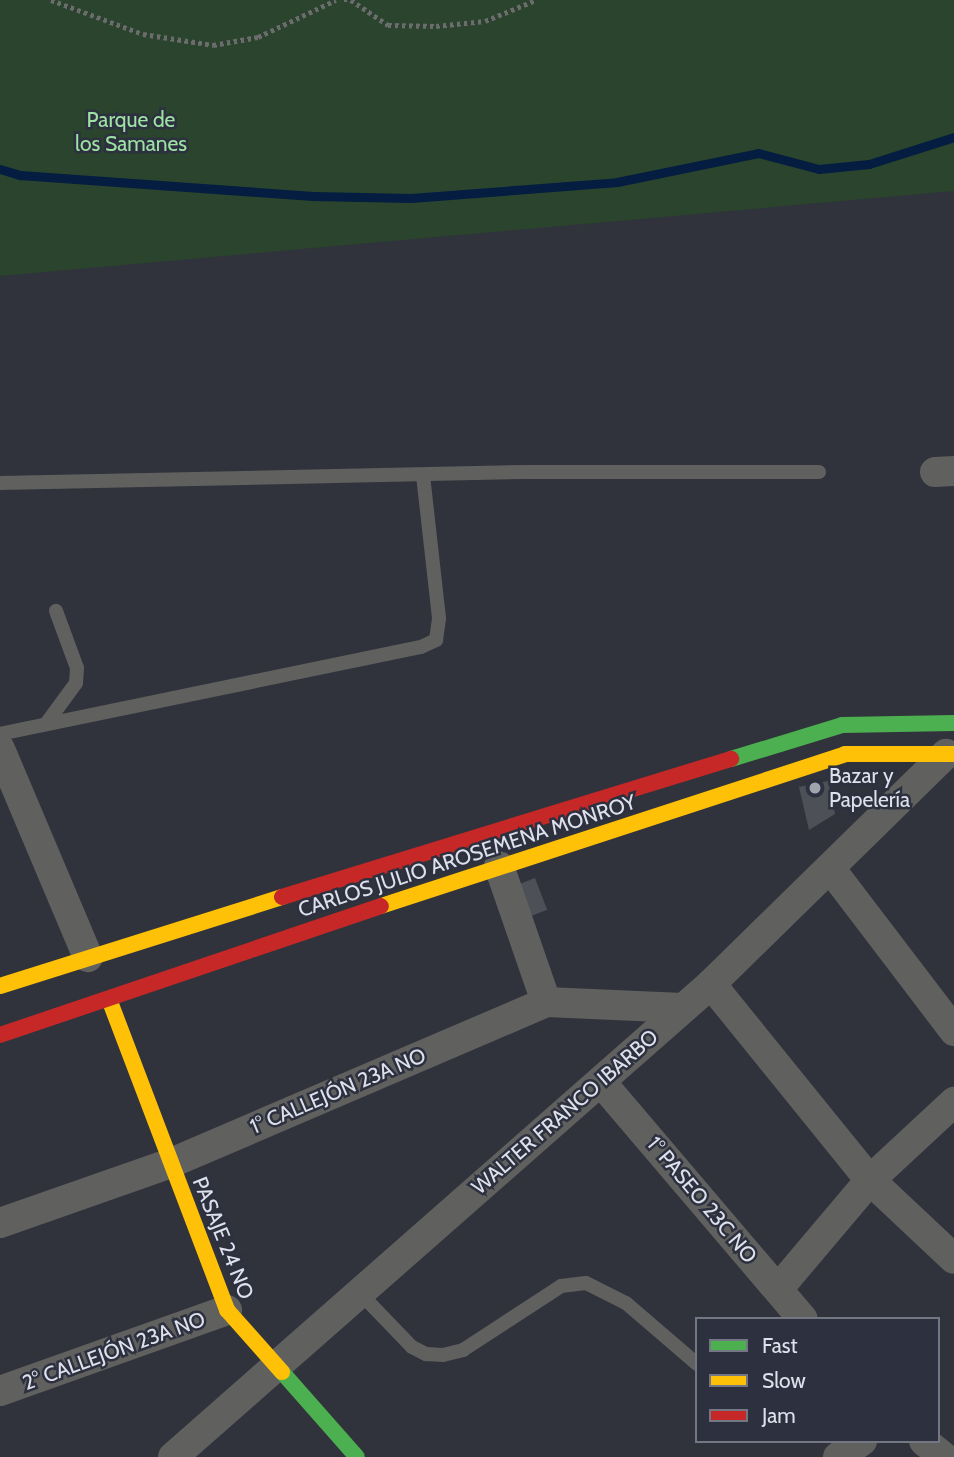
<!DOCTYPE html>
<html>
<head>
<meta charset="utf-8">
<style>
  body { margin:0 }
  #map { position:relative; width:954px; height:1457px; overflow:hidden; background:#30333b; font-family:Cabin,sans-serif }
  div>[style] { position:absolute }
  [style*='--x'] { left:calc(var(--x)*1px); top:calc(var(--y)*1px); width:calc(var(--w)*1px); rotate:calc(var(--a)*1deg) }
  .green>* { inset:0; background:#2a442e }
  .stream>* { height:9px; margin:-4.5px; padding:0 4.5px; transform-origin:4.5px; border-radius:4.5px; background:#041d40 }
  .building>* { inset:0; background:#4d5056; transform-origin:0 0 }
  .path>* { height:4.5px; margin-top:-2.25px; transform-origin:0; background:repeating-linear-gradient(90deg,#6c6c6e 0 3.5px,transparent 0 7px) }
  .lane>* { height:14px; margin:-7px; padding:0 7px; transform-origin:7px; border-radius:7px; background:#60605f }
  .street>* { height:30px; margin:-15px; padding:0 15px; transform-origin:15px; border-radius:15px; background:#60605f }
  .fast>* { height:16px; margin:-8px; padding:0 8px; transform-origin:8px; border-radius:8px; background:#4caf50 }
  .slow>* { height:16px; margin:-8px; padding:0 8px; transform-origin:8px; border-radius:8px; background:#ffc107 }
  .jam>* { height:16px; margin:-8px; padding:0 8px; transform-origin:8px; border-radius:8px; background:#c62828 }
  .dots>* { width:19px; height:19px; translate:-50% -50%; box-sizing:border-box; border:4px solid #2c303f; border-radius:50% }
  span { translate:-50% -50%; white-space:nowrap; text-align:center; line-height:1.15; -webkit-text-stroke:5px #2c303f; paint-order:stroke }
  .park-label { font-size:21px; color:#9de2a3 }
  .poi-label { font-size:21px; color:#dee1eb }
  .left { translate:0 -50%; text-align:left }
  .street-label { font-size:21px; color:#dee1eb }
  .legend { position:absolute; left:695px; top:1317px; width:245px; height:126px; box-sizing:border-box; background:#2c303f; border:2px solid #737784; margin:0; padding:9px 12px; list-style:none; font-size:21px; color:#dee1eb }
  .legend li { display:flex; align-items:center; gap:14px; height:35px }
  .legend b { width:35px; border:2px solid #737784 }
</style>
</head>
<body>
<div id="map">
  <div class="green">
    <i style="clip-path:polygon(0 0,954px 0,954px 191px,0 276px)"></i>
  </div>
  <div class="stream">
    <i style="--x:0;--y:169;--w:21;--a:17"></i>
    <i style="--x:20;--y:175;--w:294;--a:4.1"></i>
    <i style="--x:313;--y:196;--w:98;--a:1.2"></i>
    <i style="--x:411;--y:198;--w:207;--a:-4.4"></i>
    <i style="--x:617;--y:182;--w:144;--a:-11.6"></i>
    <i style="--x:758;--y:153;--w:63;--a:14.7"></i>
    <i style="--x:819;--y:169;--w:50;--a:-5.7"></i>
    <i style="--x:869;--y:164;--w:89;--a:-17.6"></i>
  </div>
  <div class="building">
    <i style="clip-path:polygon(828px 781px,835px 814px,809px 830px,799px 787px)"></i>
    <i style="left:535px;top:878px;width:34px;height:20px;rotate:69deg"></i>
  </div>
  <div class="path">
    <i style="--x:51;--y:0;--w:98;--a:20.3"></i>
    <i style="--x:143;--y:34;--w:71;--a:8.9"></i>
    <i style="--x:213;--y:45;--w:46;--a:-10.1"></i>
    <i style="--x:258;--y:37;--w:86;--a:-25.4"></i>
    <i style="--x:344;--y:0;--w:7;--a:0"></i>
    <i style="--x:351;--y:0;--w:45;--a:34"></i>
    <i style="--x:388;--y:25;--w:48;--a:1.2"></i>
    <i style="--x:436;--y:26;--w:49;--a:-5.8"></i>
    <i style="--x:485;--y:21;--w:55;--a:-22.4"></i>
  </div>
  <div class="lane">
    <i style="--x:0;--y:483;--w:525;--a:-1.2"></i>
    <i style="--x:525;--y:472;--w:294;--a:0"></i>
    <i style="--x:46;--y:724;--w:51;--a:-53.8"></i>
    <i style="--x:76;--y:683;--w:15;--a:-86"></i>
    <i style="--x:77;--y:668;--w:61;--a:-110.2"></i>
    <i style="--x:0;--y:734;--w:430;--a:-11.7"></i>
    <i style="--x:421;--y:647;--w:17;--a:-25"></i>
    <i style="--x:436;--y:640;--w:22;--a:-82"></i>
    <i style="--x:439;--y:618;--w:144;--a:-96.4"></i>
    <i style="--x:359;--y:1292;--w:76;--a:46.1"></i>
    <i style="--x:412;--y:1347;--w:16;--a:27"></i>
    <i style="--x:426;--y:1354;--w:17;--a:3"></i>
    <i style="--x:443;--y:1355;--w:21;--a:-14"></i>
    <i style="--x:463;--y:1350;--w:117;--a:-33.1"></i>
    <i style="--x:561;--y:1286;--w:25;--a:-7"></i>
    <i style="--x:586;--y:1283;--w:45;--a:26.6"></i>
    <i style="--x:626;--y:1303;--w:94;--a:40.7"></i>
  </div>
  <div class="street">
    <i style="--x:935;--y:472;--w:19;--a:-3"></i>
    <i style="--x:0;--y:749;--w:226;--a:67.1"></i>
    <i style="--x:499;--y:866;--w:144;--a:70.9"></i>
    <i style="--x:830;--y:868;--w:205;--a:52.7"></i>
    <i style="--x:711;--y:984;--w:252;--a:51"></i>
    <i style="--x:870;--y:1180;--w:115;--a:43.2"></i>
    <i style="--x:601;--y:1082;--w:311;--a:49.6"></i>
    <i style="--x:0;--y:1223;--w:181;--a:-19.3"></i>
    <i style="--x:171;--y:1163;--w:408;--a:-23.2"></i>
    <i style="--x:546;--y:1002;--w:137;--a:2.5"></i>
    <i style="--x:778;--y:1289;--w:143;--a:-49.8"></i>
    <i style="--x:870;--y:1180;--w:115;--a:-42.9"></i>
    <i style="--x:0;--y:1391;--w:241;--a:-19.6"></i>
    <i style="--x:924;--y:1441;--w:26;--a:39"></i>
    <i style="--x:173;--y:1457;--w:716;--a:-41.32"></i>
    <i style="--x:711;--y:984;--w:329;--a:-44.4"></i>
    <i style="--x:838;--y:1457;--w:29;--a:-34"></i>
  </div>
  <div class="fast">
    <i style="--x:731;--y:759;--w:116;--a:-17"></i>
    <i style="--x:842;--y:725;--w:112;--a:-1"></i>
    <i style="--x:282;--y:1372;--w:113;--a:48.6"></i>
  </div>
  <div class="slow">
    <i style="--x:381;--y:906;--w:488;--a:-18.1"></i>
    <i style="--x:845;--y:754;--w:109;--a:0"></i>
    <i style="--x:0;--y:986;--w:296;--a:-17.5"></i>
    <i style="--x:109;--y:999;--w:333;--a:69.2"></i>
    <i style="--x:227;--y:1310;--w:83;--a:48.4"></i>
  </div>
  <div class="jam">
    <i style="--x:282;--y:897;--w:470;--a:-17.1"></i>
    <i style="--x:0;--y:1035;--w:402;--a:-18.7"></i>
  </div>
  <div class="dots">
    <i style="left:815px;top:788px;background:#a1a4ad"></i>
  </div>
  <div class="park-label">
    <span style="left:131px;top:132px">Parque de<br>los Samanes</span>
  </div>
  <div class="poi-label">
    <span class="left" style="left:829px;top:788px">Bazar y<br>Papelería</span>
  </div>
  <div class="street-label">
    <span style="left:467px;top:856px;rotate:-18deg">CARLOS JULIO AROSEMENA MONROY</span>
    <span style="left:338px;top:1091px;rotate:-23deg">1° CALLEJÓN 23A NO</span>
    <span style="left:565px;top:1112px;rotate:-41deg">WALTER FRANCO IBARBO</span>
    <span style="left:702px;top:1200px;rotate:50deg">1° PASEO 23C NO</span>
    <span style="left:223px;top:1238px;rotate:68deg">PASAJE 24 NO</span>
    <span style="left:114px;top:1351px;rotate:-20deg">2° CALLEJÓN 23A NO</span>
  </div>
  <ul class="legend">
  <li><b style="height:9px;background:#4caf50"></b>Fast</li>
  <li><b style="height:9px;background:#ffc107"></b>Slow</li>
  <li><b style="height:9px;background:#c62828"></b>Jam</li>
  </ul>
</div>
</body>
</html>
